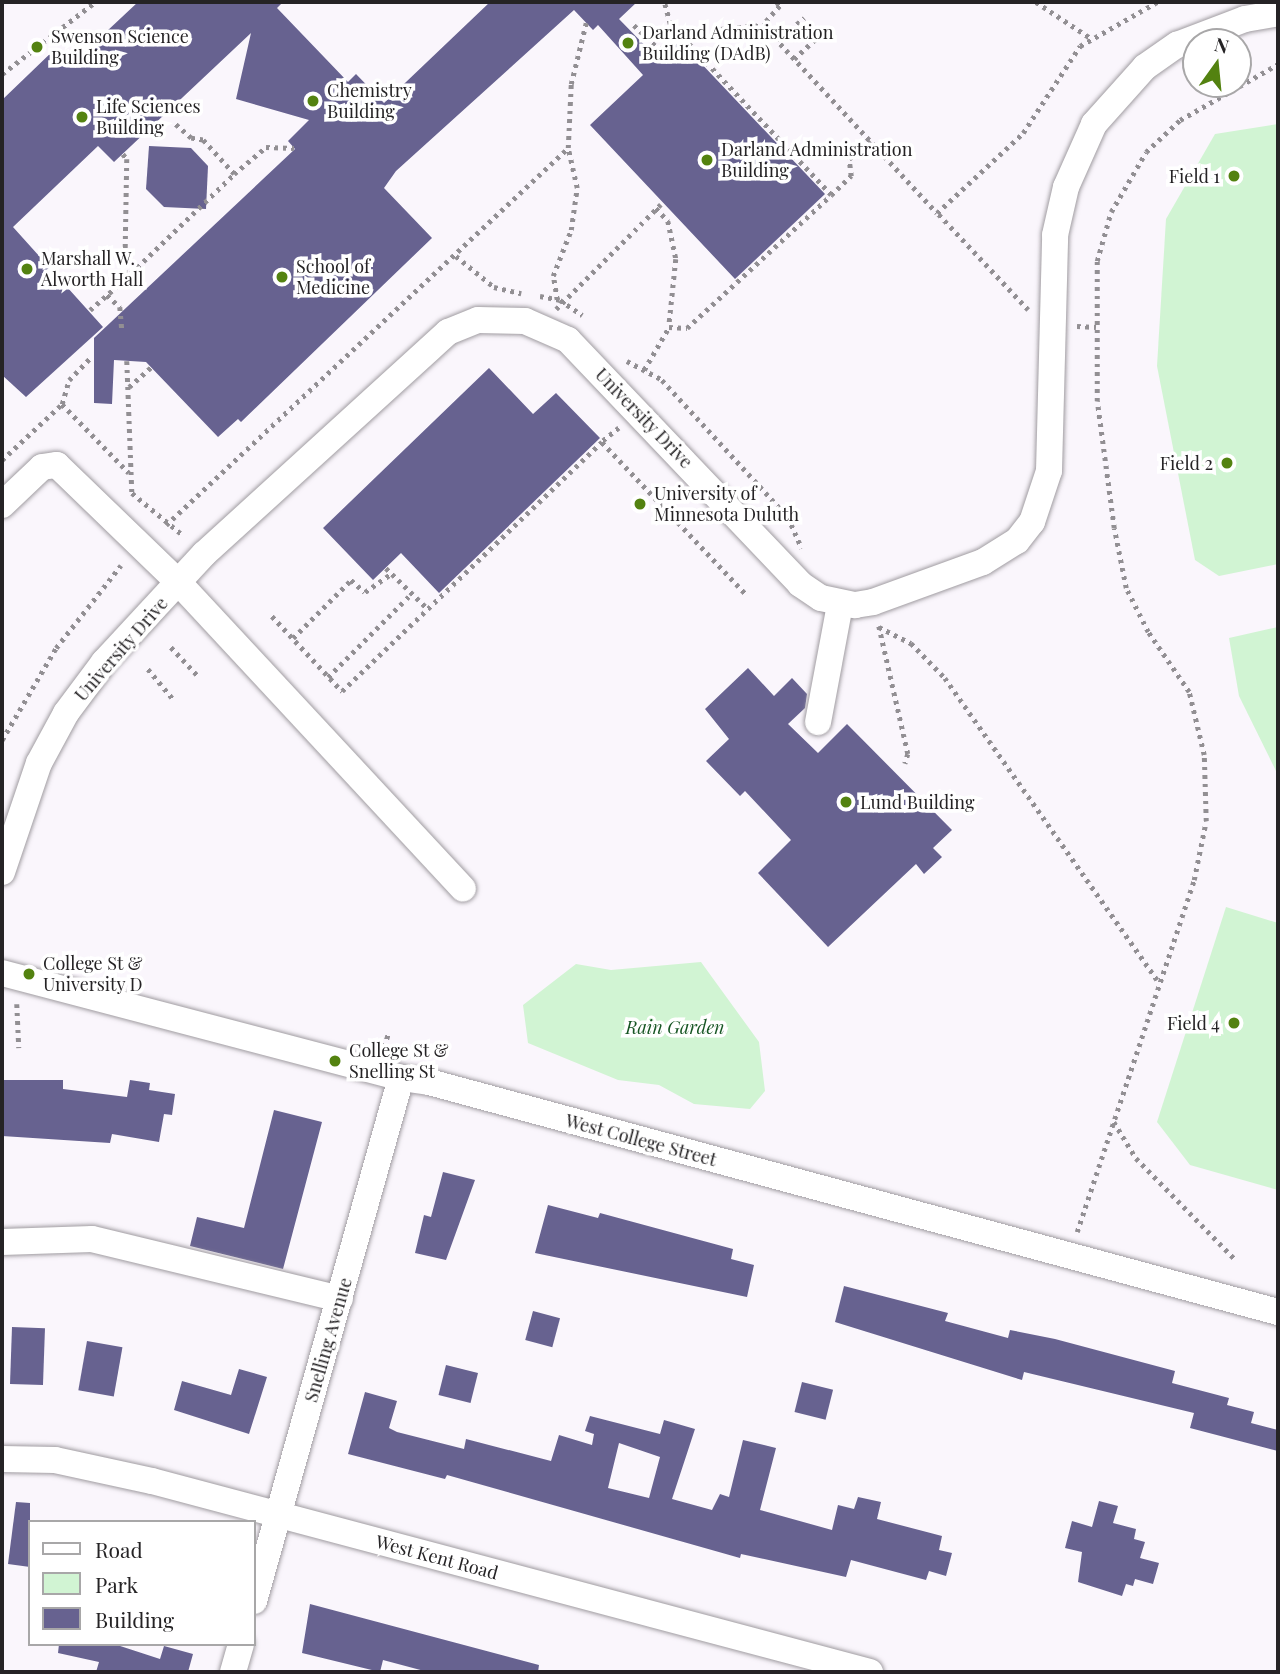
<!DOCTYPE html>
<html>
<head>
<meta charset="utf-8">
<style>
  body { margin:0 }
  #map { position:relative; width:1280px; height:1674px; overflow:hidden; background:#faf6fc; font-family:"Playfair Display",serif }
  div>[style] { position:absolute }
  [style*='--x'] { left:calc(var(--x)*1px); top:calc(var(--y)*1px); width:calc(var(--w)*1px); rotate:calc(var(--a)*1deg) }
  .green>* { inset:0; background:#d1f4d3 }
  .building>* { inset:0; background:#676290; transform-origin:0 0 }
  .path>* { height:4.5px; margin-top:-2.25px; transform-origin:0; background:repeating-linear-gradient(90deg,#928f93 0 3.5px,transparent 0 8.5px) }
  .roads { filter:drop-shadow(0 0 2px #a09ca1) drop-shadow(0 0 2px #a09ca1) }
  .minor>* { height:26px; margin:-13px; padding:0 13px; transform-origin:13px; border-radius:13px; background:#fff }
  .dots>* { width:19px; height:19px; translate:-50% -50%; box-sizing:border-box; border:4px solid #fff; border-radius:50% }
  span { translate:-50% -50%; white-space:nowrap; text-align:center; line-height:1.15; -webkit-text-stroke:7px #fff; paint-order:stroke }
  .poi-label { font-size:18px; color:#252325 }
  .left { translate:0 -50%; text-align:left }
  .right { translate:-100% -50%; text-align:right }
  .street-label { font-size:18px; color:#252325 }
  .park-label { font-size:18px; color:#165523; font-style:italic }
  .frame { position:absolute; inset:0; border:4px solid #252325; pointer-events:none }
  .legend { position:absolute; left:28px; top:1520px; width:228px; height:126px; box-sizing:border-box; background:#fff; border:2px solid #a8a7a8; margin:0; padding:9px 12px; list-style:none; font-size:21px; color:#252325 }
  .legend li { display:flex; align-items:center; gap:14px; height:35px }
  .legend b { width:35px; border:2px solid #a8a7a8 }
  .north { position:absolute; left:1182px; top:28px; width:70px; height:70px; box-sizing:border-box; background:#fff; border:2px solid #a8a7a8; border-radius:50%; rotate:15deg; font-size:19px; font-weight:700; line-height:28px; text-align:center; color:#252325 }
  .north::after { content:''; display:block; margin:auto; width:24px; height:32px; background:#538210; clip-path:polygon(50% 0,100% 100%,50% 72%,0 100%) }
</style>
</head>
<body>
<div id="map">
  <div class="green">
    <i style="clip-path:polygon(1278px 124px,1278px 564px,1219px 576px,1195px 560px,1157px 366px,1166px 219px,1215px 134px)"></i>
    <i style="clip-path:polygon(1278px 627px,1278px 775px,1239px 696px,1229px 638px)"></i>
    <i style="clip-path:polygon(1226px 907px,1278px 923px,1278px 1190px,1190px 1165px,1157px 1122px)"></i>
    <i style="clip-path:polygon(701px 962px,759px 1042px,765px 1091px,750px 1109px,694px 1104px,659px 1085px,618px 1080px,528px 1043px,523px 1005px,576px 964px,611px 970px)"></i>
  </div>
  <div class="building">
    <i style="clip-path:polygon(138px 2px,283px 2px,277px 8px,348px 82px,356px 74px,384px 103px,490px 2px,637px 2px,619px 19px,659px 60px,680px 41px,825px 194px,735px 279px,590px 125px,643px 75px,598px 25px,593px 30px,574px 10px,396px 171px,384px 188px,432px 238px,241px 422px,238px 419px,218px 437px,146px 362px,114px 360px,112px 404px,94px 403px,94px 338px,295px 149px,288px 141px,309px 120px,236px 99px,251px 33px,114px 162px,98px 146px,13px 227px,103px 327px,26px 397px,2px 375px,2px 100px,55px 49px,74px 62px)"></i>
    <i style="clip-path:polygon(149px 146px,191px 148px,208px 166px,206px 209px,164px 207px,146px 189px)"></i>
    <i style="clip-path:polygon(489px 368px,533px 414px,556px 393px,600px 438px,439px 593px,401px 553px,373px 580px,323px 528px)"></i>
    <i style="clip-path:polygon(748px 668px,774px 696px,792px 678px,807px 694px,805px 708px,788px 724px,818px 753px,847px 724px,952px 830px,933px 848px,942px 857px,924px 874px,916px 864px,828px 947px,758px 873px,791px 840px,745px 791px,740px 796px,706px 761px,729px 739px,705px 709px)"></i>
    <i style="clip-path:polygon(2px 1080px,63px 1080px,63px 1089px,127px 1097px,130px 1080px,150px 1083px,149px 1090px,175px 1094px,172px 1115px,164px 1114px,159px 1142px,112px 1134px,110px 1143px,2px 1136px)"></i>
    <i style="clip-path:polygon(274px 1110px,322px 1122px,283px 1269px,190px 1246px,197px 1217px,244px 1228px)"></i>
    <i style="clip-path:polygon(443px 1172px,475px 1180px,446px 1260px,415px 1253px,424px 1215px,431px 1217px)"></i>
    <i style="clip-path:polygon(548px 1205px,598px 1218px,600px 1213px,733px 1249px,731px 1259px,754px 1265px,747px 1297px,535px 1253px)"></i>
    <i style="clip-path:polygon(844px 1286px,948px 1313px,945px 1321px,1008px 1338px,1010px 1330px,1055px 1339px,1175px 1371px,1172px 1383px,1229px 1398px,1227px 1405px,1254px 1412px,1251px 1423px,1278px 1430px,1278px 1451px,1190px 1428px,1194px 1413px,1024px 1372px,1022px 1380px,835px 1322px)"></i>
    <i style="left:533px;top:1311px;width:28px;height:30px;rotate:15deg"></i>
    <i style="left:12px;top:1327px;width:33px;height:57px;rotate:2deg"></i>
    <i style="left:87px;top:1341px;width:36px;height:50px;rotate:10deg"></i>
    <i style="left:446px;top:1365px;width:33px;height:31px;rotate:14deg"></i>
    <i style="clip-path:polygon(239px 1369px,267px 1377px,249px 1434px,174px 1410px,182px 1381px,231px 1395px)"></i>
    <i style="left:802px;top:1382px;width:32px;height:31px;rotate:14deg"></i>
    <i style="clip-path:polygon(evenodd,365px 1392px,397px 1401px,389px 1428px,397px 1432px,464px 1449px,466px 1439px,551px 1461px,559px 1435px,592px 1445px,594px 1434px,585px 1431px,590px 1416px,660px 1434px,664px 1420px,695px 1429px,672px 1499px,712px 1510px,720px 1494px,729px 1497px,743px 1440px,776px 1448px,760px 1510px,832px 1530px,838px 1505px,854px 1509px,858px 1497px,881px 1502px,877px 1519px,942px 1536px,939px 1550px,952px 1553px,946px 1576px,929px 1571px,926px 1580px,851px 1560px,846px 1577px,741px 1554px,740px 1558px,447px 1475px,445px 1479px,348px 1454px,365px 1392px,619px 1443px,660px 1457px,649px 1498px,608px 1488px,619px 1443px)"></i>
    <i style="clip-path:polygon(1099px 1501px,1118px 1506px,1113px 1523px,1136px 1529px,1134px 1539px,1145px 1542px,1140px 1558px,1159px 1563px,1153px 1584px,1135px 1579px,1133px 1586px,1126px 1584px,1122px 1596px,1078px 1582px,1082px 1552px,1065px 1548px,1072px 1521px,1092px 1527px)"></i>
    <i style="clip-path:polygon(16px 1502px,30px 1503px,30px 1567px,8px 1564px)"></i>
    <i style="clip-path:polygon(310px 1604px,539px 1665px,538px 1672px,428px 1672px,383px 1660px,380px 1672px,302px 1653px)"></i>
    <i style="clip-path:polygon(59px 1644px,114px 1644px,160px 1659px,164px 1646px,193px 1654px,188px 1672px,96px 1672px,99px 1662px,58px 1653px)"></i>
  </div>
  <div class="path">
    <i style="--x:777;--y:2;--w:5;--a:53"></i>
    <i style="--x:780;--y:6;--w:25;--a:132"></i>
    <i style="--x:763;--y:25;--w:256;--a:47.2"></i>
    <i style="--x:1036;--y:2;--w:67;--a:33.5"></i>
    <i style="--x:634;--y:25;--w:36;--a:44"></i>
    <i style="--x:660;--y:50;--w:25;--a:-43"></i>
    <i style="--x:678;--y:33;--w:85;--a:-5.4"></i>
    <i style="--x:777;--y:40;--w:35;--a:-39"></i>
    <i style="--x:655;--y:56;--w:8;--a:-50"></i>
    <i style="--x:794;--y:59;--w:35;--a:-43"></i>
    <i style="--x:2;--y:74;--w:118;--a:-37.7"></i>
    <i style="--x:123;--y:154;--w:6;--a:51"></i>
    <i style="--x:127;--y:159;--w:120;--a:91"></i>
    <i style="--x:125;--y:279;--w:151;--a:-43.9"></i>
    <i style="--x:234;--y:174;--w:46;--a:-132.4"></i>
    <i style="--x:203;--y:140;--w:12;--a:-171"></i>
    <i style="--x:191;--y:138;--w:23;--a:-139"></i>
    <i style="--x:234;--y:174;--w:42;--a:-40.2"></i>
    <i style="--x:266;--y:147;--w:28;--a:2"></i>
    <i style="--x:831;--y:195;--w:28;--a:-44"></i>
    <i style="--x:851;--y:176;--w:17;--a:-97"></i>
    <i style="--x:849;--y:159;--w:28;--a:-42"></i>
    <i style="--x:656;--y:208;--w:18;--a:47"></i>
    <i style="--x:668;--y:221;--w:39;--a:78"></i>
    <i style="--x:676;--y:259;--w:68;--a:95.9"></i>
    <i style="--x:456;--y:256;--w:49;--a:39.2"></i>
    <i style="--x:494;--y:287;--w:28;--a:13"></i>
    <i style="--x:107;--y:295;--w:18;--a:43"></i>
    <i style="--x:120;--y:307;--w:24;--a:85"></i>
    <i style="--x:540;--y:296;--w:20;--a:11"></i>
    <i style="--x:560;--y:300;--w:27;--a:34"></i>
    <i style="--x:557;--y:300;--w:24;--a:-99"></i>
    <i style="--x:553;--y:276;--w:49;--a:-68.6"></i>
    <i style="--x:571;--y:230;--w:42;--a:-81.9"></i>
    <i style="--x:577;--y:188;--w:41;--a:-102.7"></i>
    <i style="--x:556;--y:309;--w:148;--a:-45"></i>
    <i style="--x:90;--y:310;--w:47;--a:-41.5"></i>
    <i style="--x:1028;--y:310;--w:133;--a:-133.2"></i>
    <i style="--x:937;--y:213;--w:117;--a:-42.9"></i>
    <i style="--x:1023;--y:133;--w:104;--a:-56.8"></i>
    <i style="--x:1080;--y:46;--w:89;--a:-29.7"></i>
    <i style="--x:1077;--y:326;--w:19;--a:3"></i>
    <i style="--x:127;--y:361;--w:132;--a:87.8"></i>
    <i style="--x:132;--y:493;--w:67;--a:39.6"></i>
    <i style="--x:627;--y:361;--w:40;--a:28"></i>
    <i style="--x:662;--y:380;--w:186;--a:47.4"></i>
    <i style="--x:788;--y:517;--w:34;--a:66"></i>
    <i style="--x:644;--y:370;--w:50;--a:-59.8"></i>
    <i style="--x:669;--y:327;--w:18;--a:3"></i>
    <i style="--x:687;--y:328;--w:196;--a:-42.7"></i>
    <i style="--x:831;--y:195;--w:235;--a:-133.3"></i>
    <i style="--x:670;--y:24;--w:23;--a:-105"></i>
    <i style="--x:129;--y:387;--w:30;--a:-42"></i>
    <i style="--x:62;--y:404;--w:25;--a:-74"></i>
    <i style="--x:69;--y:380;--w:29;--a:-46"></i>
    <i style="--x:619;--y:428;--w:22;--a:141"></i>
    <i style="--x:602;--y:442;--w:208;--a:46.6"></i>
    <i style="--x:2;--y:460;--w:82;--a:-43"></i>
    <i style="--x:62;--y:404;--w:96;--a:45.8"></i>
    <i style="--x:166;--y:525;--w:551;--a:-43.16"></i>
    <i style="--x:568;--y:148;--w:64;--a:-87.3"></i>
    <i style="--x:571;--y:84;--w:63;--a:-76.2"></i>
    <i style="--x:386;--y:568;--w:59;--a:44.3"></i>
    <i style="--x:272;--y:616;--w:103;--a:47"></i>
    <i style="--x:342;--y:691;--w:360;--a:-43.8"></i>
    <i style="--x:879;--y:626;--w:131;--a:77.2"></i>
    <i style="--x:908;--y:754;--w:10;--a:107"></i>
    <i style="--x:879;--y:627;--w:36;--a:27"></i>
    <i style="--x:911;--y:643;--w:49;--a:45.8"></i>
    <i style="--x:945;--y:678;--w:369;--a:54.9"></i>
    <i style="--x:293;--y:638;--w:82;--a:-45"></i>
    <i style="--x:351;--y:580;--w:18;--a:41"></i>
    <i style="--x:365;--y:592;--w:32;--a:-35"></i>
    <i style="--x:171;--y:647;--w:41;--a:47"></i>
    <i style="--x:148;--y:669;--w:40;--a:50"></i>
    <i style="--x:328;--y:677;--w:116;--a:-45"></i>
    <i style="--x:2;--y:740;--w:107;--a:-59.6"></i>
    <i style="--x:56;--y:648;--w:105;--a:-51.9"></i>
    <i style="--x:17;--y:1004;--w:44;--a:87.4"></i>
    <i style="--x:384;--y:1047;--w:14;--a:-73"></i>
    <i style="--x:1114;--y:1122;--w:42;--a:58.6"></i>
    <i style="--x:1136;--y:1158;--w:140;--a:45.6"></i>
    <i style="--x:1077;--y:1232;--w:371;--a:-71.6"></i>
    <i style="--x:1194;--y:880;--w:60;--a:-78.5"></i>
    <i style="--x:1206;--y:821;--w:66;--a:-91.7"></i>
    <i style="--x:1204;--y:755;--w:65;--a:-103.4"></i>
    <i style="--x:1189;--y:692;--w:73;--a:-124.3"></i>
    <i style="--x:1148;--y:632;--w:49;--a:-116.6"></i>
    <i style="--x:1126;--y:588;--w:61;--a:-101.3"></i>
    <i style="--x:1114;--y:528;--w:128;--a:-97.6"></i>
    <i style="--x:1097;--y:401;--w:140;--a:-90"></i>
    <i style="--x:1097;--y:261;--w:51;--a:-74.1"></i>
    <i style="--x:1111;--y:212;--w:69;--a:-59.7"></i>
    <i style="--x:1146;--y:152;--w:47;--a:-43.3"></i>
    <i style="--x:1180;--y:120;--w:113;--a:-29.7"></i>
  </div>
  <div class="roads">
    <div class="minor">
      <i style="--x:2;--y:505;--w:55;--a:-43.5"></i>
      <i style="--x:42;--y:467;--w:15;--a:-8"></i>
      <i style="--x:57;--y:465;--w:170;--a:44"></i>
      <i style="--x:179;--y:583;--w:417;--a:47.1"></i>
      <i style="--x:818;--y:722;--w:120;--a:-79.4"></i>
      <i style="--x:2;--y:872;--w:115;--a:-71.3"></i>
      <i style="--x:39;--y:763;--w:57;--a:-61.6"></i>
      <i style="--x:66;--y:713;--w:64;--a:-53.3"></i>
      <i style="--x:104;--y:662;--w:147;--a:-47.2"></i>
      <i style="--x:204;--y:554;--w:330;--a:-42.3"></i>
      <i style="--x:448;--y:332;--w:32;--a:-22"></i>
      <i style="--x:478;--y:320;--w:47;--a:1.2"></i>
      <i style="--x:525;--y:321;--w:47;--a:23.8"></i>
      <i style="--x:568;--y:340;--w:337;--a:46.4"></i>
      <i style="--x:800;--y:584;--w:25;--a:34"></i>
      <i style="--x:821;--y:598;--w:35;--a:12"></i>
      <i style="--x:855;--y:605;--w:18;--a:-9"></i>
      <i style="--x:873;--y:602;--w:117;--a:-20"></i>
      <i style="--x:983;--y:562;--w:40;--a:-32"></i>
      <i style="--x:1017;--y:541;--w:24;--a:-52"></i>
      <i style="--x:1032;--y:522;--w:54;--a:-71.6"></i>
      <i style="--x:1049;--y:471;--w:236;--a:-88.5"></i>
      <i style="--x:1055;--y:235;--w:49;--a:-77.1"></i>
      <i style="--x:1066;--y:187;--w:69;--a:-66"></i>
      <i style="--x:1094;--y:124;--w:76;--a:-48.2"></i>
      <i style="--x:1145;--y:67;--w:39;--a:-35"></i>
      <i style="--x:1177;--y:45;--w:73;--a:-20.9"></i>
      <i style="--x:1245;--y:19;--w:34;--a:-10"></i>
      <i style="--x:2;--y:973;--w:413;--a:14.7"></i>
      <i style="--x:401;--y:1078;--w:28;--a:8"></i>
      <i style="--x:429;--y:1082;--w:880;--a:15.16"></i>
      <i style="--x:2;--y:1242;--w:90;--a:-1.9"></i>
      <i style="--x:92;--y:1239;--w:255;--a:13.6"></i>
      <i style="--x:2;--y:1459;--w:53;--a:1.1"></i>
      <i style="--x:55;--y:1460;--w:99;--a:12.2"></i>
      <i style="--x:152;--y:1481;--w:743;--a:14.9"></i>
      <i style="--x:254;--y:1601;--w:543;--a:-74.3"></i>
      <i style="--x:233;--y:1672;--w:29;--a:-74"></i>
    </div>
  </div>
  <div class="dots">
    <i style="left:628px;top:43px;background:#538210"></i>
    <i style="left:37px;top:47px;background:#538210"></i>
    <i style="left:313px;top:101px;background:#538210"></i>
    <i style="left:82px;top:117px;background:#538210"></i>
    <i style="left:707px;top:160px;background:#538210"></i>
    <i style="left:1234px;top:176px;background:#538210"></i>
    <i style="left:27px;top:269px;background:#538210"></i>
    <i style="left:282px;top:277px;background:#538210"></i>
    <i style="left:1227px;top:463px;background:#538210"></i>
    <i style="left:640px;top:504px;background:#538210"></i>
    <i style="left:846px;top:802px;background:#538210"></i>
    <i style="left:29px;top:974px;background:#538210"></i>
    <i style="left:1234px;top:1023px;background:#538210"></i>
    <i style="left:335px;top:1061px;background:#538210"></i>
  </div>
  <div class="poi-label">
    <span class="left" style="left:642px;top:43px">Darland Administration<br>Building (DAdB)</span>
    <span class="left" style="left:51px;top:47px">Swenson Science<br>Building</span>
    <span class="left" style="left:327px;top:101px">Chemistry<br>Building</span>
    <span class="left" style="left:96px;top:117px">Life Sciences<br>Building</span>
    <span class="left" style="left:721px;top:160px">Darland Administration<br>Building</span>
    <span class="right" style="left:1220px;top:176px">Field 1</span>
    <span class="left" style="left:41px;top:269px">Marshall W.<br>Alworth Hall</span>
    <span class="left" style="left:296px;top:277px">School of<br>Medicine</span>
    <span class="right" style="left:1213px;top:463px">Field 2</span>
    <span class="left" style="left:654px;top:504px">University of<br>Minnesota Duluth</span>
    <span class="left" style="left:860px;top:802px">Lund Building</span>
    <span class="left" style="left:43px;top:974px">College St &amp;<br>University D</span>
    <span class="right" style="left:1220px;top:1023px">Field 4</span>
    <span class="left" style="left:349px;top:1061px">College St &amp;<br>Snelling St</span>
  </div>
  <div class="street-label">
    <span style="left:644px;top:418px;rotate:46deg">University Drive</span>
    <span style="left:121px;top:649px;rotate:-49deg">University Drive</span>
    <span style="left:641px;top:1140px;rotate:15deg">West College Street</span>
    <span style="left:328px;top:1340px;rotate:-74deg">Snelling Avenue</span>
    <span style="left:437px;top:1557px;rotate:15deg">West Kent Road</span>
  </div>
  <div class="park-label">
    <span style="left:675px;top:1027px">Rain Garden</span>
  </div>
  <div class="frame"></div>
  <ul class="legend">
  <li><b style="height:9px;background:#fff"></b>Road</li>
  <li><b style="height:19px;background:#d1f4d3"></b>Park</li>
  <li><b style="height:19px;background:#676290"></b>Building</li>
  </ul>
  <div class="north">N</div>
</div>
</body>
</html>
